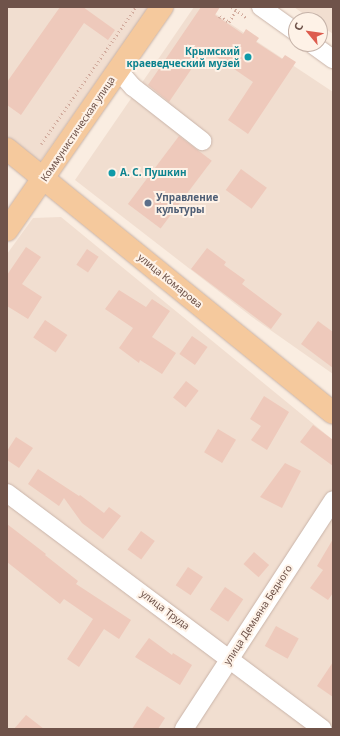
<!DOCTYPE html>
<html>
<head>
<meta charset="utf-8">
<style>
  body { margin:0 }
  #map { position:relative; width:340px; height:736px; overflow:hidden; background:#faede1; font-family:"Noto Sans",sans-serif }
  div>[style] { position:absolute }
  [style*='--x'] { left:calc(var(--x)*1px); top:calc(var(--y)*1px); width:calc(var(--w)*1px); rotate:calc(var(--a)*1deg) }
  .residential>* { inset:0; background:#f1ded0 }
  .building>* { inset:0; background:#eec9bb; transform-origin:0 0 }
  .path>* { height:2.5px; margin-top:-1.25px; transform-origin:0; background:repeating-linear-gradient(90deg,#d2ac9e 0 1px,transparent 0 4px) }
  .roads { filter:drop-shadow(0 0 1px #c9b4a9) drop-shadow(0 0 1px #c9b4a9) }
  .minor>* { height:18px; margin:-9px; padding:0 9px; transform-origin:9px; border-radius:9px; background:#fff }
  .major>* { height:22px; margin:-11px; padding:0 11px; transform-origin:11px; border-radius:11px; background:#f5c99d }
  .dots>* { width:11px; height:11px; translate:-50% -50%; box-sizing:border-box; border:2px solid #fef2e7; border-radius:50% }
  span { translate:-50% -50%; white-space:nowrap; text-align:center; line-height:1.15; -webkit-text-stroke:4px #fef2e7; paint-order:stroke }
  .culture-label { font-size:10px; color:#0d838f; font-weight:700 }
  .right { translate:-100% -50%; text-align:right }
  .left { translate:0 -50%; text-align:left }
  .street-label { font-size:10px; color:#6f534a }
  .service-label { font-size:10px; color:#4e5e75; font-weight:700 }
  .frame { position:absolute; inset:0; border:8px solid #6f534a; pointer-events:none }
  .north { position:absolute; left:288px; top:12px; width:40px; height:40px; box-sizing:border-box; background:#fef2e7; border:1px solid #c5b2a8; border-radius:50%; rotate:299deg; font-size:11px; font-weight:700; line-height:16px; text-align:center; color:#6f534a }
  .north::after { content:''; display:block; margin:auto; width:14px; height:18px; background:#dd5c4e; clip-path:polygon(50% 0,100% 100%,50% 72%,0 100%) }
</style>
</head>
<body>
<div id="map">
  <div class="residential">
    <i style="clip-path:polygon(7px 7px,149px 7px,39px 163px,7px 138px)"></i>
    <i style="clip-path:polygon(194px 7px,205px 7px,333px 92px,333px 374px,252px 317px,75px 180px)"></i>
    <i style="clip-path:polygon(294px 7px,333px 7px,333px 34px,320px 25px,320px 20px,312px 20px)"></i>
    <i style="clip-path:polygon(61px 217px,333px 440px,333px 729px,7px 729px,7px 254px,33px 218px)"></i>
  </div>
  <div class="building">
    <i style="clip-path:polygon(60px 7px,83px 7px,115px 30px,108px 40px,84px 23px,21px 115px,7px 105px,7px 82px)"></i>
    <i style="clip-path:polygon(201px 7px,220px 7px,215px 15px,243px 34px,246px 29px,259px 38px,256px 42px,282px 59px,285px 55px,296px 62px,248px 134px,228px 120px,253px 82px,205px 49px,169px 102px,148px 85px)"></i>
    <i style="left:179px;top:136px;width:41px;height:85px;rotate:37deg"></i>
    <i style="left:241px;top:169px;width:32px;height:26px;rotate:36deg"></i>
    <i style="clip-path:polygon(26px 247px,41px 257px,22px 284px,42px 297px,28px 319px,7px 306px,7px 275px)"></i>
    <i style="clip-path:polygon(207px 248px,226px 262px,224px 265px,245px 280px,242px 284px,282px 314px,271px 329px,191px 269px)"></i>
    <i style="left:87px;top:249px;width:14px;height:19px;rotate:34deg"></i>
    <i style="clip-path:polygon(119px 290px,146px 307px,152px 299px,170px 311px,152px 337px,176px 353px,162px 374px,140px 360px,139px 363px,119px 348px,133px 328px,105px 309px)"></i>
    <i style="left:45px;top:320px;width:27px;height:21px;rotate:34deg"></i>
    <i style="clip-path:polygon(318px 321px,333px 332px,333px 368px,301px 344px)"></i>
    <i style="left:192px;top:336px;width:19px;height:22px;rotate:35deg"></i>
    <i style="left:186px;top:381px;width:16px;height:21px;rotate:38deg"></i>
    <i style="clip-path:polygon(264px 396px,289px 412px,267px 450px,251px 440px,261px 426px,250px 419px)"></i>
    <i style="clip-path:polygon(313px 425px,333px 440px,333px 466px,300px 442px)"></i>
    <i style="left:218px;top:429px;width:21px;height:27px;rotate:31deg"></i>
    <i style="clip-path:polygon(16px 437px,33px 448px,19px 468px,7px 460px,7px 451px)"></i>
    <i style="clip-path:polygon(285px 463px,301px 471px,282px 508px,260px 497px)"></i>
    <i style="clip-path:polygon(38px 469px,79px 496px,80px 495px,104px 513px,109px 507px,121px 516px,103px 539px,82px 523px,64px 498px,59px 506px,28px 484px)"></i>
    <i style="clip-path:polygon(7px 524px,46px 554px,45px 555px,78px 581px,76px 584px,131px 620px,119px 639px,104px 629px,79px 667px,67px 659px,93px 619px,64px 599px,60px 604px,7px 562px)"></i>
    <i style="left:141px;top:531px;width:17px;height:23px;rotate:36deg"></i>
    <i style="clip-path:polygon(333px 539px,333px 593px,328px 600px,310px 588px,323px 570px,317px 566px)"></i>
    <i style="left:254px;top:552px;width:20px;height:16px;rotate:41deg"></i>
    <i style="left:188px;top:567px;width:18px;height:22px;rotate:34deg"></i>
    <i style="left:225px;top:587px;width:22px;height:27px;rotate:34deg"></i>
    <i style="left:276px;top:626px;width:26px;height:23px;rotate:29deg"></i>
    <i style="clip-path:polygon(149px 638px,172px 655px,173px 653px,192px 665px,180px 685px,135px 657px)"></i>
    <i style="clip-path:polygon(333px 662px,333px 697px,317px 686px)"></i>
    <i style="clip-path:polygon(147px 706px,165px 718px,158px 729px,132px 729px)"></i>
    <i style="clip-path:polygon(26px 715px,44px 729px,14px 729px)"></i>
  </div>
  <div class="path">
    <i style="--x:232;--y:7;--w:19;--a:36"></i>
    <i style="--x:219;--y:18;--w:2;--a:-63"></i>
    <i style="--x:220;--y:16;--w:11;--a:34"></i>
    <i style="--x:229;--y:22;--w:14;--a:-60"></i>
    <i style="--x:41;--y:144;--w:167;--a:-55.3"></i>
  </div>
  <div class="roads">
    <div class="minor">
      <i style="--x:261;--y:7;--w:43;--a:35.5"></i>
      <i style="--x:312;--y:44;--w:26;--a:36"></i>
      <i style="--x:118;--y:70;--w:23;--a:49"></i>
      <i style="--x:133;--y:87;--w:88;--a:38"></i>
      <i style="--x:7;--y:493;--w:394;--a:36.8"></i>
      <i style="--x:184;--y:729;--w:273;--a:-56.9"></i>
    </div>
    <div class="major">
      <i style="--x:7;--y:149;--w:419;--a:39"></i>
      <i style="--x:7;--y:230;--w:272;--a:-55.2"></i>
    </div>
  </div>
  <div class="dots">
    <i style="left:248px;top:57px;background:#0f9aa8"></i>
    <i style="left:112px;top:173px;background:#0f9aa8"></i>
    <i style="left:148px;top:203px;background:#5c6f8a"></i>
  </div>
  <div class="culture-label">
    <span class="right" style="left:240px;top:57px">Крымский<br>краеведческий музей</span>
    <span class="left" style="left:120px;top:173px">А. С. Пушкин</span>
  </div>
  <div class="street-label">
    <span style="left:78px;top:129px;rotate:-56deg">Коммунистическая улица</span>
    <span style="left:170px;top:281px;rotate:39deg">улица Комарова</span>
    <span style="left:165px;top:610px;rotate:37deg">улица Труда</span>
    <span style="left:258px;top:615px;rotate:-57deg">улица Демьяна Бедного</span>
  </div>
  <div class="service-label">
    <span class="left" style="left:156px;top:203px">Управление<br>культуры</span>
  </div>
  <div class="frame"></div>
  <div class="north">С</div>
</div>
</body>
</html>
